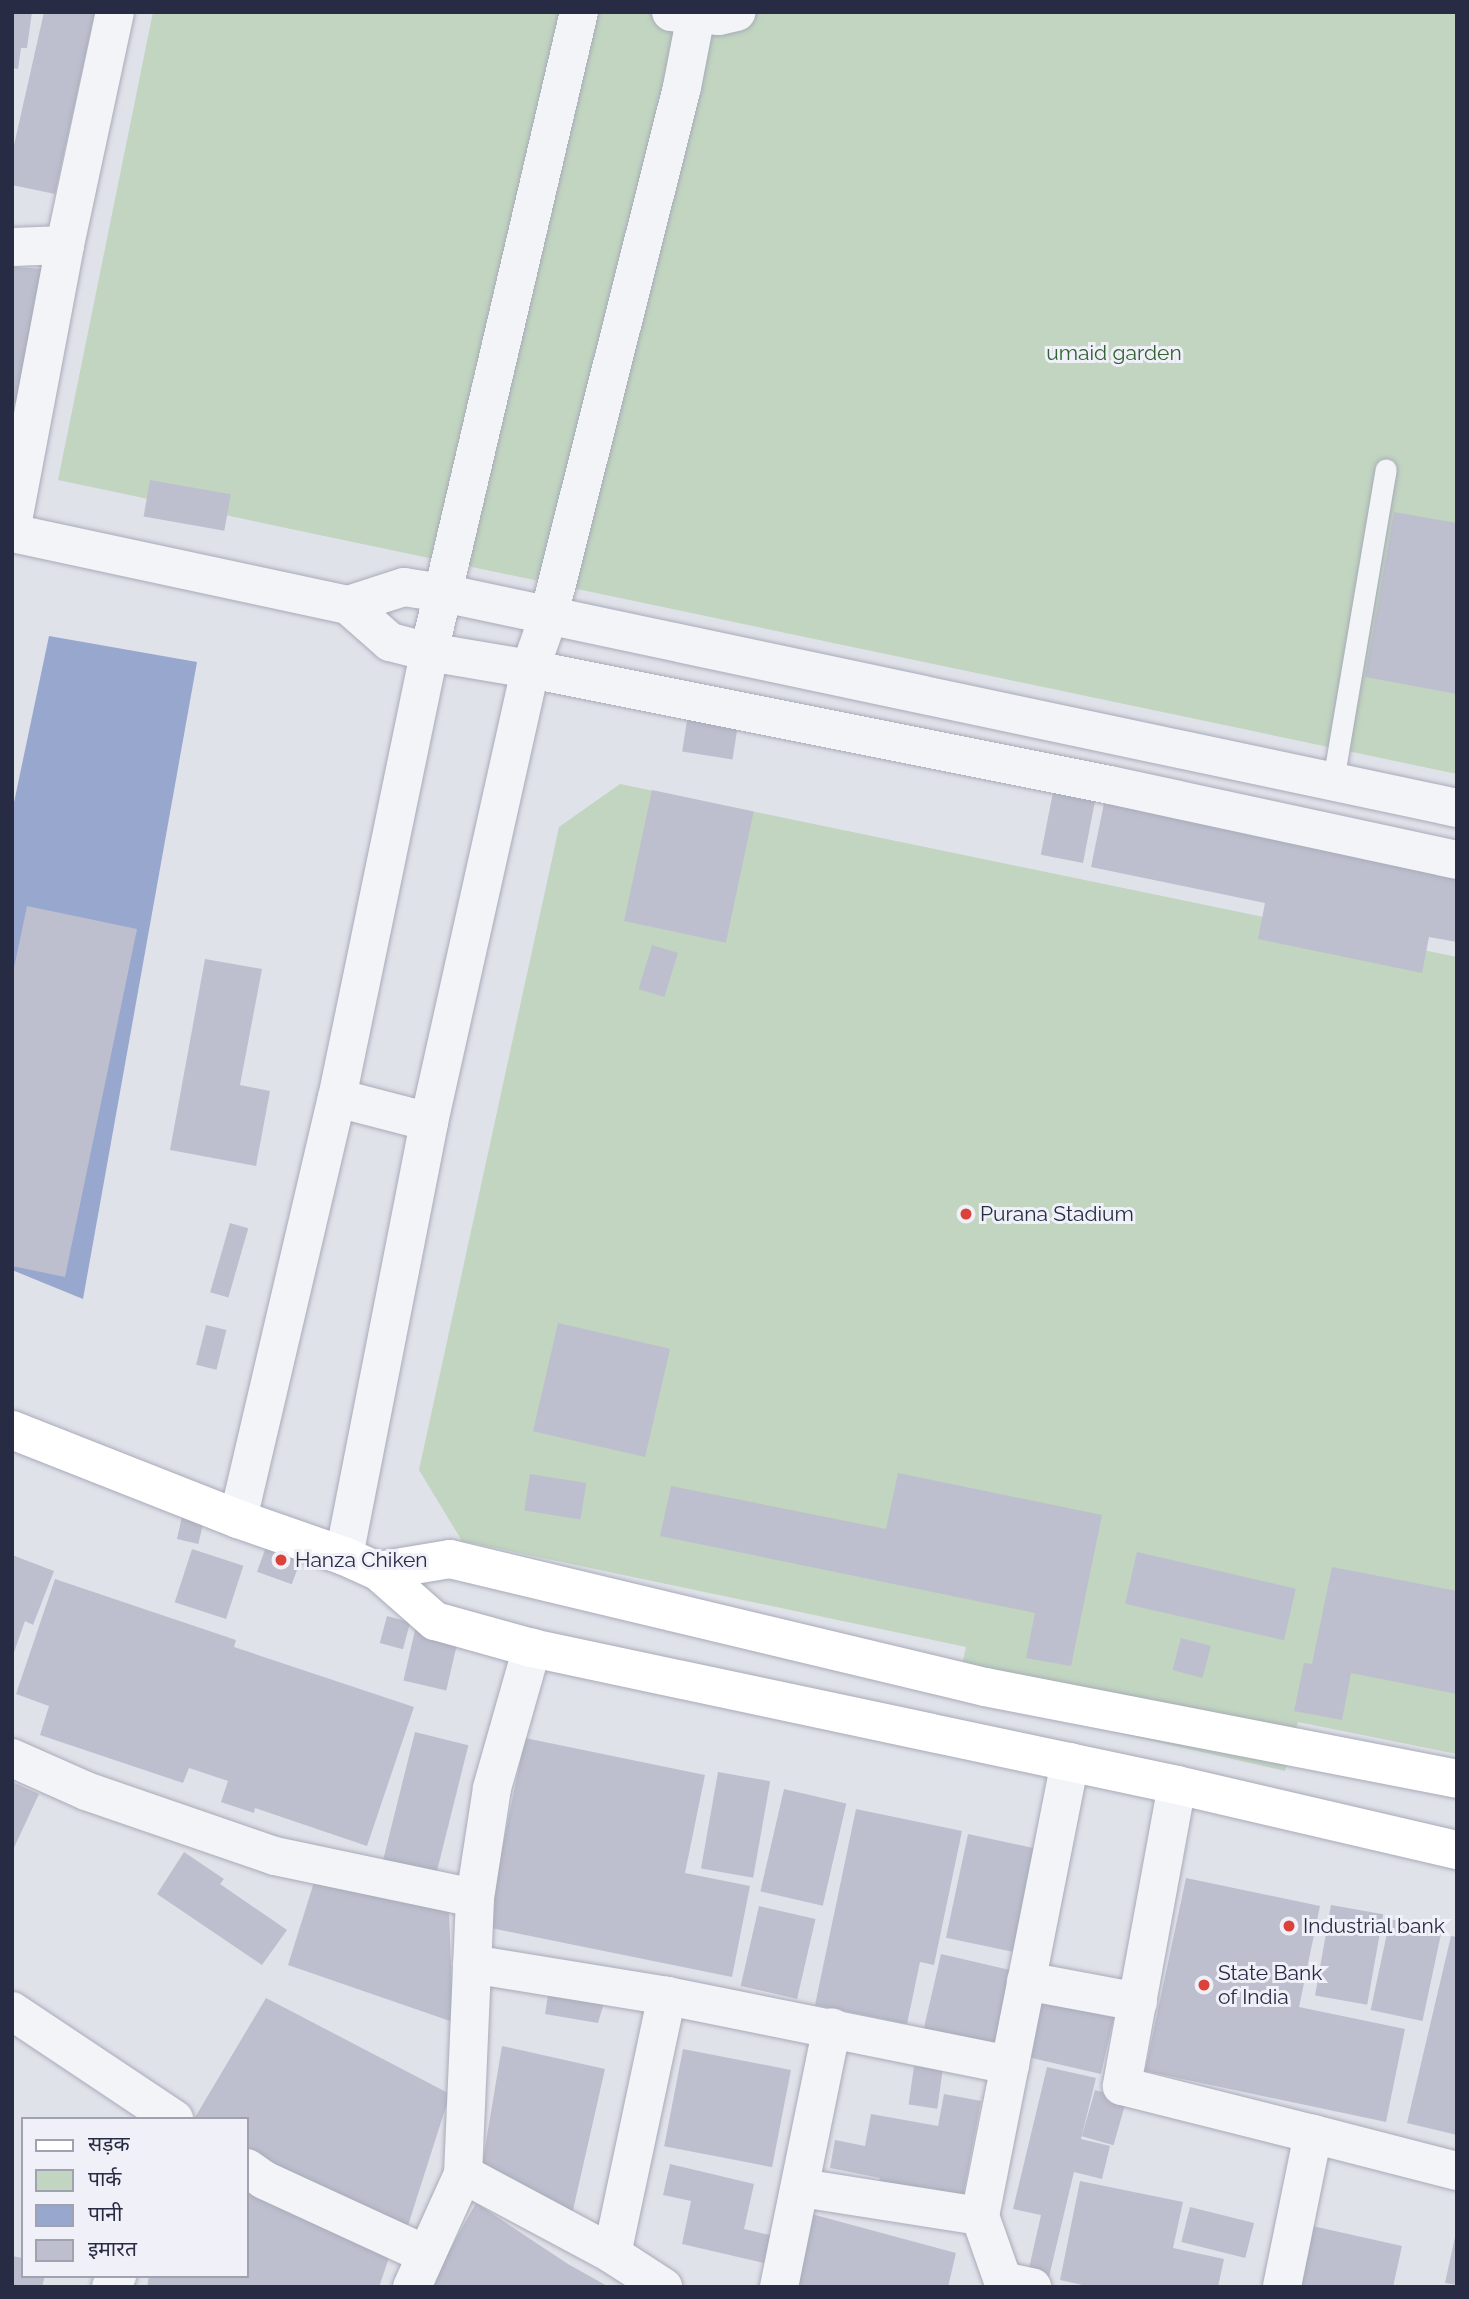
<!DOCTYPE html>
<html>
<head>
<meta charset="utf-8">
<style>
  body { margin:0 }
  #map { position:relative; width:1469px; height:2299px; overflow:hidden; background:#e0e2ea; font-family:Raleway,"Noto Sans Devanagari",sans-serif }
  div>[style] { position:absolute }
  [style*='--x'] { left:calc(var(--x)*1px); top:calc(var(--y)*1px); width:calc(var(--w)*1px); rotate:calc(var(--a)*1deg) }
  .green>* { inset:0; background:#c1d5c0 }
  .water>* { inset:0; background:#97a7ce }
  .building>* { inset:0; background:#bdbfce; transform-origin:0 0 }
  .roads { filter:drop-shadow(0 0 2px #a8abb8) drop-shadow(0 0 2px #a8abb8) }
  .lane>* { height:21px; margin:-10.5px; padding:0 10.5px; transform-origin:10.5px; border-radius:10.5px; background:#f3f4f8 }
  .street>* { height:38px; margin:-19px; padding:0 19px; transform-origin:19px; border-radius:19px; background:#f3f4f8 }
  .secondary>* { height:38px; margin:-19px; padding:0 19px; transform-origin:19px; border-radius:19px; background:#fff }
  .dots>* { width:19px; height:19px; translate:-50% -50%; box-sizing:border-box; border:4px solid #f0f1f8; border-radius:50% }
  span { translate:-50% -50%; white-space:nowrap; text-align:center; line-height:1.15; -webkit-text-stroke:6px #f0f1f8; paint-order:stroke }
  .park-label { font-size:21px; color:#336133 }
  .poi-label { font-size:21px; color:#272b44 }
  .left { translate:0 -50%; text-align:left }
  .frame { position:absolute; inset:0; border:14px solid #272b44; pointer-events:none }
  .legend { position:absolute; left:21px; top:2117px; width:228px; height:161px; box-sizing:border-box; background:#f0f1f8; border:2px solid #a0a2b0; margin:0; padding:9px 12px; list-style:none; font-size:21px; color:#272b44 }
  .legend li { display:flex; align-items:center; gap:14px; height:35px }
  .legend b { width:35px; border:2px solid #a0a2b0 }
</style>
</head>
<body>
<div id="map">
  <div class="green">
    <i style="clip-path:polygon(153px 12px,1457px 12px,1457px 774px,58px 480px)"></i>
    <i style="clip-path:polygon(620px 784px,1457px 957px,1457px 1754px,1298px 1722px,1285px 1771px,955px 1696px,966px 1647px,462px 1541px,419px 1470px,559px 827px)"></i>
  </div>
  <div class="water">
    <i style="clip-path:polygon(49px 636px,197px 662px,83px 1299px,12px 1270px,12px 812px)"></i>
  </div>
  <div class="building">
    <i style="clip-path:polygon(12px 12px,32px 12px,27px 48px,21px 48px,18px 69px,12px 68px)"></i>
    <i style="clip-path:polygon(44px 12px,95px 12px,55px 194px,12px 185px,12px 154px)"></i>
    <i style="clip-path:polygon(12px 267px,45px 269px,17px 403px,12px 402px)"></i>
    <i style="left:150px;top:480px;width:82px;height:37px;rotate:10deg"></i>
    <i style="clip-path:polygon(1394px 512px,1457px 523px,1457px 694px,1365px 677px)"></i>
    <i style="left:689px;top:708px;width:51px;height:44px;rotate:9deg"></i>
    <i style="left:652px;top:790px;width:104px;height:134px;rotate:12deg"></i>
    <i style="left:1053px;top:792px;width:43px;height:64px;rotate:11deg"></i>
    <i style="clip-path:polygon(1105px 798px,1457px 872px,1457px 942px,1429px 937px,1422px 973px,1258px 939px,1265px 903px,1091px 867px)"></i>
    <i style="clip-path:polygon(27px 906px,137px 929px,65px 1277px,12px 1266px,12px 977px)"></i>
    <i style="left:652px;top:945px;width:27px;height:46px;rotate:17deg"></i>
    <i style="clip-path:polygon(205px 959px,262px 969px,240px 1085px,270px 1091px,256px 1166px,170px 1150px)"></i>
    <i style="left:230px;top:1223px;width:19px;height:72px;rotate:16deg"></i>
    <i style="left:558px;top:1323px;width:115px;height:111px;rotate:13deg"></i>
    <i style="left:206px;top:1325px;width:21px;height:41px;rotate:14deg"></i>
    <i style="clip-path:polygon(898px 1473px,1102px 1515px,1071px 1666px,1026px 1658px,1035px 1613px,660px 1536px,671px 1486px,886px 1529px)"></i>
    <i style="left:530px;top:1474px;width:57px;height:37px;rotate:9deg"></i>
    <i style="left:185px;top:1504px;width:22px;height:36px;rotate:13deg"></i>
    <i style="left:270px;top:1536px;width:37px;height:38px;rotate:20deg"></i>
    <i style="left:192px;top:1549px;width:54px;height:56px;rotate:18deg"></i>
    <i style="left:1137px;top:1552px;width:163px;height:53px;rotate:13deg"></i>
    <i style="clip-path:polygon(12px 1555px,54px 1571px,33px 1625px,25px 1621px,13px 1655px)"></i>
    <i style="clip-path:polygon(1332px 1567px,1457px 1591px,1457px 1694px,1351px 1673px,1342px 1720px,1294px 1711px,1304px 1663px,1312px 1664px)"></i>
    <i style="clip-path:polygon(55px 1579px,236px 1640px,234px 1647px,414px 1707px,367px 1846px,255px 1808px,254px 1813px,221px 1802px,228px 1781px,189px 1768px,183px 1783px,40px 1735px,49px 1706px,16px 1694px)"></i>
    <i style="left:387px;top:1616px;width:24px;height:28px;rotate:15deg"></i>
    <i style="left:416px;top:1626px;width:44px;height:56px;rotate:13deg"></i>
    <i style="left:1181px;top:1638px;width:31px;height:33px;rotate:15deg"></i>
    <i style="left:415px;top:1732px;width:55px;height:139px;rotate:14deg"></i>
    <i style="clip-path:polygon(525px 1738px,705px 1775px,685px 1873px,750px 1886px,732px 1977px,486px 1927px)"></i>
    <i style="left:718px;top:1772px;width:53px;height:98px;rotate:10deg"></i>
    <i style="clip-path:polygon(12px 1782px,39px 1794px,12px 1852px)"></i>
    <i style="left:784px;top:1789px;width:64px;height:105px;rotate:13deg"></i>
    <i style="clip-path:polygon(856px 1809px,962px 1831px,934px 1965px,920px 1962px,907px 2024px,815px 2005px)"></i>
    <i style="left:968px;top:1834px;width:68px;height:106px;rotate:12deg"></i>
    <i style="clip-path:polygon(184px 1852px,224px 1879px,220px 1884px,287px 1930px,262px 1965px,157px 1894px)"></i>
    <i style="clip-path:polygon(1186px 1878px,1320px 1906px,1299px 2007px,1405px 2029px,1386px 2122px,1145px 2071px)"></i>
    <i style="clip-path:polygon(314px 1882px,449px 1911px,453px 2022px,288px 1965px)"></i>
    <i style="left:1331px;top:1905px;width:53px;height:92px;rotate:10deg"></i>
    <i style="left:759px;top:1906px;width:58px;height:82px;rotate:13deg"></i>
    <i style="left:1390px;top:1919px;width:53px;height:93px;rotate:12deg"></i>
    <i style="clip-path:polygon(1451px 1936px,1457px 1937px,1457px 2135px,1407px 2123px)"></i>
    <i style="left:941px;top:1954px;width:74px;height:84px;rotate:13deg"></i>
    <i style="clip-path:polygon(550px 1983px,606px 1996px,598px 2023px,545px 2014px)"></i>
    <i style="clip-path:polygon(266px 1998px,450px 2094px,405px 2235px,247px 2150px,247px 2119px,194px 2119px)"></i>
    <i style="left:1034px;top:1999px;width:82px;height:58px;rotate:13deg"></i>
    <i style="clip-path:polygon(502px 2046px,605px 2069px,571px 2219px,481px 2172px)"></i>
    <i style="left:683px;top:2049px;width:110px;height:99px;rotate:11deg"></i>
    <i style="left:914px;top:2066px;width:29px;height:39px;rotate:8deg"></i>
    <i style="clip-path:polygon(1047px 2067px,1096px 2078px,1081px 2139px,1110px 2146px,1102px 2179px,1074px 2172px,1048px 2281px,1027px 2277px,1041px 2215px,1013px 2209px)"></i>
    <i style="left:1095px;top:2090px;width:33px;height:48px;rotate:16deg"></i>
    <i style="clip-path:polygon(944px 2094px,981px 2101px,962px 2202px,878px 2186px,880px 2178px,830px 2168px,835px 2140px,865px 2146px,871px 2114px,938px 2126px)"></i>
    <i style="clip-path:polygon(670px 2164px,754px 2184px,744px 2229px,787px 2239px,781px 2267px,682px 2244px,691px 2201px,663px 2195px)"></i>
    <i style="clip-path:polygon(1080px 2181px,1183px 2202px,1173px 2248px,1224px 2259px,1218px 2287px,1091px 2287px,1060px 2280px)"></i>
    <i style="clip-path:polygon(247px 2186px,392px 2249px,379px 2287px,147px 2287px,149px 2276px,247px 2276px)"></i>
    <i style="clip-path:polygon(476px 2203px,568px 2264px,609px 2287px,429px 2287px)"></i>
    <i style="left:1190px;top:2207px;width:66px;height:36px;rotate:14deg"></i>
    <i style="clip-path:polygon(804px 2212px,956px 2253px,948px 2287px,789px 2287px)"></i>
    <i style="clip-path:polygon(1308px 2225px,1402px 2246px,1393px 2287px,1294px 2287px)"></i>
    <i style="clip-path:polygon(1456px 2232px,1457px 2232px,1457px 2285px,1445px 2283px)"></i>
    <i style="clip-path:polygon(12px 2256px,23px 2258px,23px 2276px,45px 2276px,42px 2287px,12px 2287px)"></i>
  </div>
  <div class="roads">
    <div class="lane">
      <i style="--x:1333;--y:781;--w:316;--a:-80.4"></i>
    </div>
    <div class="street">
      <i style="--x:671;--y:12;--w:48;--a:4.8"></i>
      <i style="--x:719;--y:16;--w:18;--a:-13"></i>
      <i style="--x:12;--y:247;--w:53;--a:-2.2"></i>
      <i style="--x:12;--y:526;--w:286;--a:-79.3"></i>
      <i style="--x:65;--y:245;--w:238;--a:-77.9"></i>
      <i style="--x:12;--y:533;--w:344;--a:12.1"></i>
      <i style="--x:348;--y:605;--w:56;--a:41.4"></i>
      <i style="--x:390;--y:642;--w:40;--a:14.4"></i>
      <i style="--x:429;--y:652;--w:102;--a:9.6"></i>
      <i style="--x:530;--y:669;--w:591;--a:11.31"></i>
      <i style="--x:1110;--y:785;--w:355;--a:12.2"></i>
      <i style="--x:348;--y:605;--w:59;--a:-17.8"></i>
      <i style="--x:404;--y:587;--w:39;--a:9"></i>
      <i style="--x:443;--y:593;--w:1037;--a:11.97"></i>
      <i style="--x:337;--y:1098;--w:95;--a:14.6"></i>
      <i style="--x:238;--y:1519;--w:432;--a:-76.8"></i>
      <i style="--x:337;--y:1098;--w:455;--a:-78.3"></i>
      <i style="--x:429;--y:652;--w:657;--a:-76.81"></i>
      <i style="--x:344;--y:1556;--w:442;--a:-78.9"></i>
      <i style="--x:429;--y:1122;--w:464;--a:-77.4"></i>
      <i style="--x:530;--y:669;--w:57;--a:-70.6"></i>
      <i style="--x:549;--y:615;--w:544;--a:-75.86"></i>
      <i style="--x:682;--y:87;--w:73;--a:-79"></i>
      <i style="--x:12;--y:1758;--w:81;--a:24"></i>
      <i style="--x:86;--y:1791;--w:200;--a:19"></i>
      <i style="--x:275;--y:1856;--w:204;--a:11.9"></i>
      <i style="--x:1177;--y:1785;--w:306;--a:100.4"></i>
      <i style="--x:1122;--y:2086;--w:197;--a:14.1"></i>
      <i style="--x:1313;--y:2134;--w:156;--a:101.5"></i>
      <i style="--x:472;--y:1964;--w:198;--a:9.3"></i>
      <i style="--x:667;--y:1996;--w:350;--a:11.4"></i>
      <i style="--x:1026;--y:1981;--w:114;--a:10.6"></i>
      <i style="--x:12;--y:2011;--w:195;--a:33.7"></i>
      <i style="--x:1313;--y:2134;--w:149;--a:14.4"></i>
      <i style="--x:247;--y:2168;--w:21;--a:35"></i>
      <i style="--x:264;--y:2180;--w:177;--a:24.7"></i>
      <i style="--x:463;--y:2174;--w:169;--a:28.2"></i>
      <i style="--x:612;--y:2254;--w:61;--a:32.9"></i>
      <i style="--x:801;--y:2188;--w:181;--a:8.9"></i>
      <i style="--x:980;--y:2216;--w:463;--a:-78.8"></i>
      <i style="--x:980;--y:2216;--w:69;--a:70.5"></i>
      <i style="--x:1003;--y:2281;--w:30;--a:12"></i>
      <i style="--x:612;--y:2254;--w:264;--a:-78"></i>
      <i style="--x:111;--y:2287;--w:13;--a:-61"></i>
      <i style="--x:412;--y:2287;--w:124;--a:-65.7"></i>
      <i style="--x:463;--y:2174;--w:276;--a:-87.5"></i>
      <i style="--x:475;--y:1898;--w:111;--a:-81.2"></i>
      <i style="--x:492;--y:1788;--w:146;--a:-74.1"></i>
      <i style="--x:779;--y:2287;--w:265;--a:-78.5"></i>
    </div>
    <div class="secondary">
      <i style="--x:12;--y:1430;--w:243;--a:21.5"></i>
      <i style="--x:238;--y:1519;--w:112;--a:19.2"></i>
      <i style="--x:344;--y:1556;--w:37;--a:24"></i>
      <i style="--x:378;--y:1571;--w:76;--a:41.3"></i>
      <i style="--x:435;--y:1621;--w:101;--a:15.6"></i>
      <i style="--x:532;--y:1648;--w:659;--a:11.99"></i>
      <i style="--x:1177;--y:1785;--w:287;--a:13.1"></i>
      <i style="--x:378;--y:1571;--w:73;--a:-9.5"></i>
      <i style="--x:450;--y:1559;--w:550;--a:13.46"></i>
      <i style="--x:985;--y:1687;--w:481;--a:11"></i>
    </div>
  </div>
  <div class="dots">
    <i style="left:966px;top:1214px;background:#dc4239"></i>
    <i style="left:281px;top:1560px;background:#dc4239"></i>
    <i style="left:1289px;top:1926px;background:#dc4239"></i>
    <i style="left:1204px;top:1985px;background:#dc4239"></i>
  </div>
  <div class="park-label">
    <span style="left:1114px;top:353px">umaid garden</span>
  </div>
  <div class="poi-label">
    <span class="left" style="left:980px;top:1214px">Purana Stadium</span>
    <span class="left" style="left:295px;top:1560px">Hanza Chiken</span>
    <span class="left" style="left:1303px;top:1926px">Industrial bank</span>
    <span class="left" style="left:1218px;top:1985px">State Bank<br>of India</span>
  </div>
  <div class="frame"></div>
  <ul class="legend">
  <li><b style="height:9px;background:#fff"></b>सड़क</li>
  <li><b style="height:19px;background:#c1d5c0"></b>पार्क</li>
  <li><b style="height:19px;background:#97a7ce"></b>पानी</li>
  <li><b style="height:19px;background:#bdbfce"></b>इमारत</li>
  </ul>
</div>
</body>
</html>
